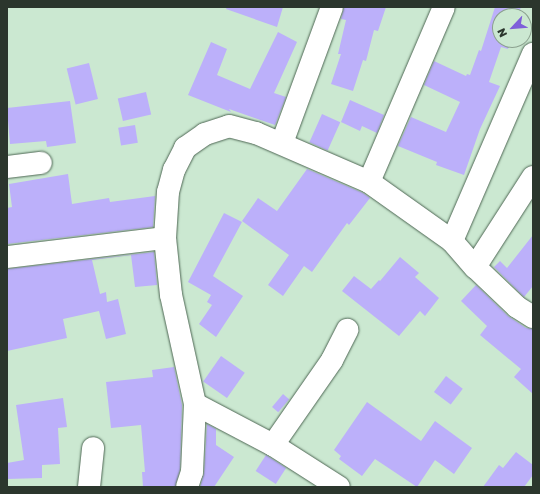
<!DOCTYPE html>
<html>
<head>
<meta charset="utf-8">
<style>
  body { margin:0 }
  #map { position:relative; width:540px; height:494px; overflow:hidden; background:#cbe8d1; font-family:"Golos Text",sans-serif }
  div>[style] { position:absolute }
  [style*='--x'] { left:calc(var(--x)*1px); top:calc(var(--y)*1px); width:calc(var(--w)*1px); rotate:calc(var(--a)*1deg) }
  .building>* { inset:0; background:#bcb0fa; transform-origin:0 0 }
  .roads { filter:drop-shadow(0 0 1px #4e6754) drop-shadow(0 0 1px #4e6754) }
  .minor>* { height:22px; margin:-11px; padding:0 11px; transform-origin:11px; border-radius:11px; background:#fff }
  span { translate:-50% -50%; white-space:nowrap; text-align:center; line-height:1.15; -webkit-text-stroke:3.5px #cbe8d1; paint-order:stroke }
  .frame { position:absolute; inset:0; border:8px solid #2b362d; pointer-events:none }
  .north { position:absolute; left:492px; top:8px; width:40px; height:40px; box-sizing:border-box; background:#cbe8d1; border:1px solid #8ba18f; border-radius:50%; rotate:244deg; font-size:11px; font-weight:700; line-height:16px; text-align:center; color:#2b362d }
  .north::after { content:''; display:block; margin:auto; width:14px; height:18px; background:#7e5fd9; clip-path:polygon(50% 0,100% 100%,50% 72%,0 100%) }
</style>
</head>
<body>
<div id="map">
  <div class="building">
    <i style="clip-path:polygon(227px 7px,283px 7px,277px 27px,226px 9px)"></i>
    <i style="clip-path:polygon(344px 7px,386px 7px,378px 31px,374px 30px,366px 61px,363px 60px,353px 91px,331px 84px,341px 54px,338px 54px,346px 20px,341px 19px)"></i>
    <i style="clip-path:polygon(495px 7px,521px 7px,518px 16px,500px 16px,500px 40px,510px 40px,508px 49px,501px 47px,489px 82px,500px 86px,480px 129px,464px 175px,436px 165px,437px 162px,398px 146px,411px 117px,446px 132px,460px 102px,424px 85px,434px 61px,466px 76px,467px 74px,470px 75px,479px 50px,481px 51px)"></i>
    <i style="clip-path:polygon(278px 32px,297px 42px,274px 93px,286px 97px,275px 125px,229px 109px,231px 112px,188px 95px,211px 42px,227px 49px,217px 75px,250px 89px)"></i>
    <i style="left:89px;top:63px;width:37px;height:23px;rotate:76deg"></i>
    <i style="left:146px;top:92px;width:23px;height:29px;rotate:77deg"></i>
    <i style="clip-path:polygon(350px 100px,384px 115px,377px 133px,362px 126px,360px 131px,341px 122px)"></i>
    <i style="clip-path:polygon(70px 101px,76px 143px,47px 147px,46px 141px,10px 144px,7px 108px)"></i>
    <i style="left:322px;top:114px;width:20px;height:31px;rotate:24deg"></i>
    <i style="left:135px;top:125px;width:18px;height:17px;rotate:81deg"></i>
    <i style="clip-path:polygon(307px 169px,363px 193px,370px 198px,349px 225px,347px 223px,312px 272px,304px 266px,283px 296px,268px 285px,289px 255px,242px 221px,258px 198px,277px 211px)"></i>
    <i style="clip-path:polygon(68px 174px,72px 204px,109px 198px,110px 202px,155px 196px,153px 227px,7px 244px,7px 208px,12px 207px,9px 184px)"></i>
    <i style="clip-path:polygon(224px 213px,242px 222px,213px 276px,243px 296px,216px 337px,199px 324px,212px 305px,207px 302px,211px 295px,188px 282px)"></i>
    <i style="clip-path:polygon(533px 235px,533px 286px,524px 297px,494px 267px,500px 261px,507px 268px)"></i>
    <i style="clip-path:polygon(154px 252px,157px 285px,135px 287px,131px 255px,92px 260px,100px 294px,106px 292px,107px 302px,118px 299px,126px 334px,106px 339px,99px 311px,63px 319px,67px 338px,7px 351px,7px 269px)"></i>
    <i style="clip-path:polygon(400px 257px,419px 273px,415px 277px,439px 298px,425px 316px,420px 311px,399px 336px,342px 291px,354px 276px,371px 289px,379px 280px,380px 281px)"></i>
    <i style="clip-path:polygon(476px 285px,508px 316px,526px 328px,533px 329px,533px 394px,514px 377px,521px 369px,480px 335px,487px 326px,461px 301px)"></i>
    <i style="left:221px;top:356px;width:29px;height:31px;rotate:35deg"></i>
    <i style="clip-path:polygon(174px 367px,182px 405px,180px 470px,175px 487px,143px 487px,142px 472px,145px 472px,141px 425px,111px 428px,106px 382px,153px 377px,152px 370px)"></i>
    <i style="left:446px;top:376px;width:21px;height:20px;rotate:37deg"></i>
    <i style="left:283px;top:394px;width:8px;height:17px;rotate:40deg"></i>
    <i style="clip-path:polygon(63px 398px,67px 427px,58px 428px,60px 464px,42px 465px,42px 478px,7px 479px,7px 463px,24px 460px,16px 405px)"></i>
    <i style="clip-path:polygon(367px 402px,421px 441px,435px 421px,472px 448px,454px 474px,435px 460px,417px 487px,375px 459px,362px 476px,339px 459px,341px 456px,334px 450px)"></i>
    <i style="clip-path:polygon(207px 424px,216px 429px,216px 445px,234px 457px,214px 487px,200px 487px,204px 473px)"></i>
    <i style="clip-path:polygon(516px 452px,533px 465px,533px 475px,524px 487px,483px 487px,499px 465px,503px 468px)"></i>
    <i style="left:266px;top:455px;width:24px;height:19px;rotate:33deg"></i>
  </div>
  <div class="roads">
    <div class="minor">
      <i style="--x:282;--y:143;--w:145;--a:-69.8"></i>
      <i style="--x:7;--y:167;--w:34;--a:-7"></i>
      <i style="--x:369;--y:182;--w:190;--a:-66.8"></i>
      <i style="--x:452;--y:241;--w:204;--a:-66.6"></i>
      <i style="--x:7;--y:257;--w:159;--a:-6.9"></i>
      <i style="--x:475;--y:267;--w:107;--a:-57.2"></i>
      <i style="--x:195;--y:404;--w:88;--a:27.7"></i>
      <i style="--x:273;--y:445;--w:78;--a:32.5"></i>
      <i style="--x:273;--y:445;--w:103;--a:-55.2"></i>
      <i style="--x:332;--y:360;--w:34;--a:-63"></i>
      <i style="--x:89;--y:487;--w:39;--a:-84"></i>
      <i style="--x:187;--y:487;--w:16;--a:-72"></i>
      <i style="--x:192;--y:472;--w:68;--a:-87.5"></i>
      <i style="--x:195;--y:404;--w:112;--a:-102.4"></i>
      <i style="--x:171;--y:295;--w:57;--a:-96"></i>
      <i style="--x:165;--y:238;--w:46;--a:-86.3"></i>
      <i style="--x:168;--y:192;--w:23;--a:-75"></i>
      <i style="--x:174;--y:170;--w:25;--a:-63"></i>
      <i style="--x:185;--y:148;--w:24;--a:-35"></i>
      <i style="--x:205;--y:134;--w:25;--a:-18"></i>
      <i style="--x:229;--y:126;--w:28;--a:15"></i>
      <i style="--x:256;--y:133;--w:123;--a:23.4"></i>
      <i style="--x:369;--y:182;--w:102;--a:35.4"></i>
      <i style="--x:452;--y:241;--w:35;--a:49"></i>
      <i style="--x:475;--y:267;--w:58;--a:43.6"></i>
      <i style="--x:517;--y:307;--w:19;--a:32"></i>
    </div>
  </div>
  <div class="frame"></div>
  <div class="north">N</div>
</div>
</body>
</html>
